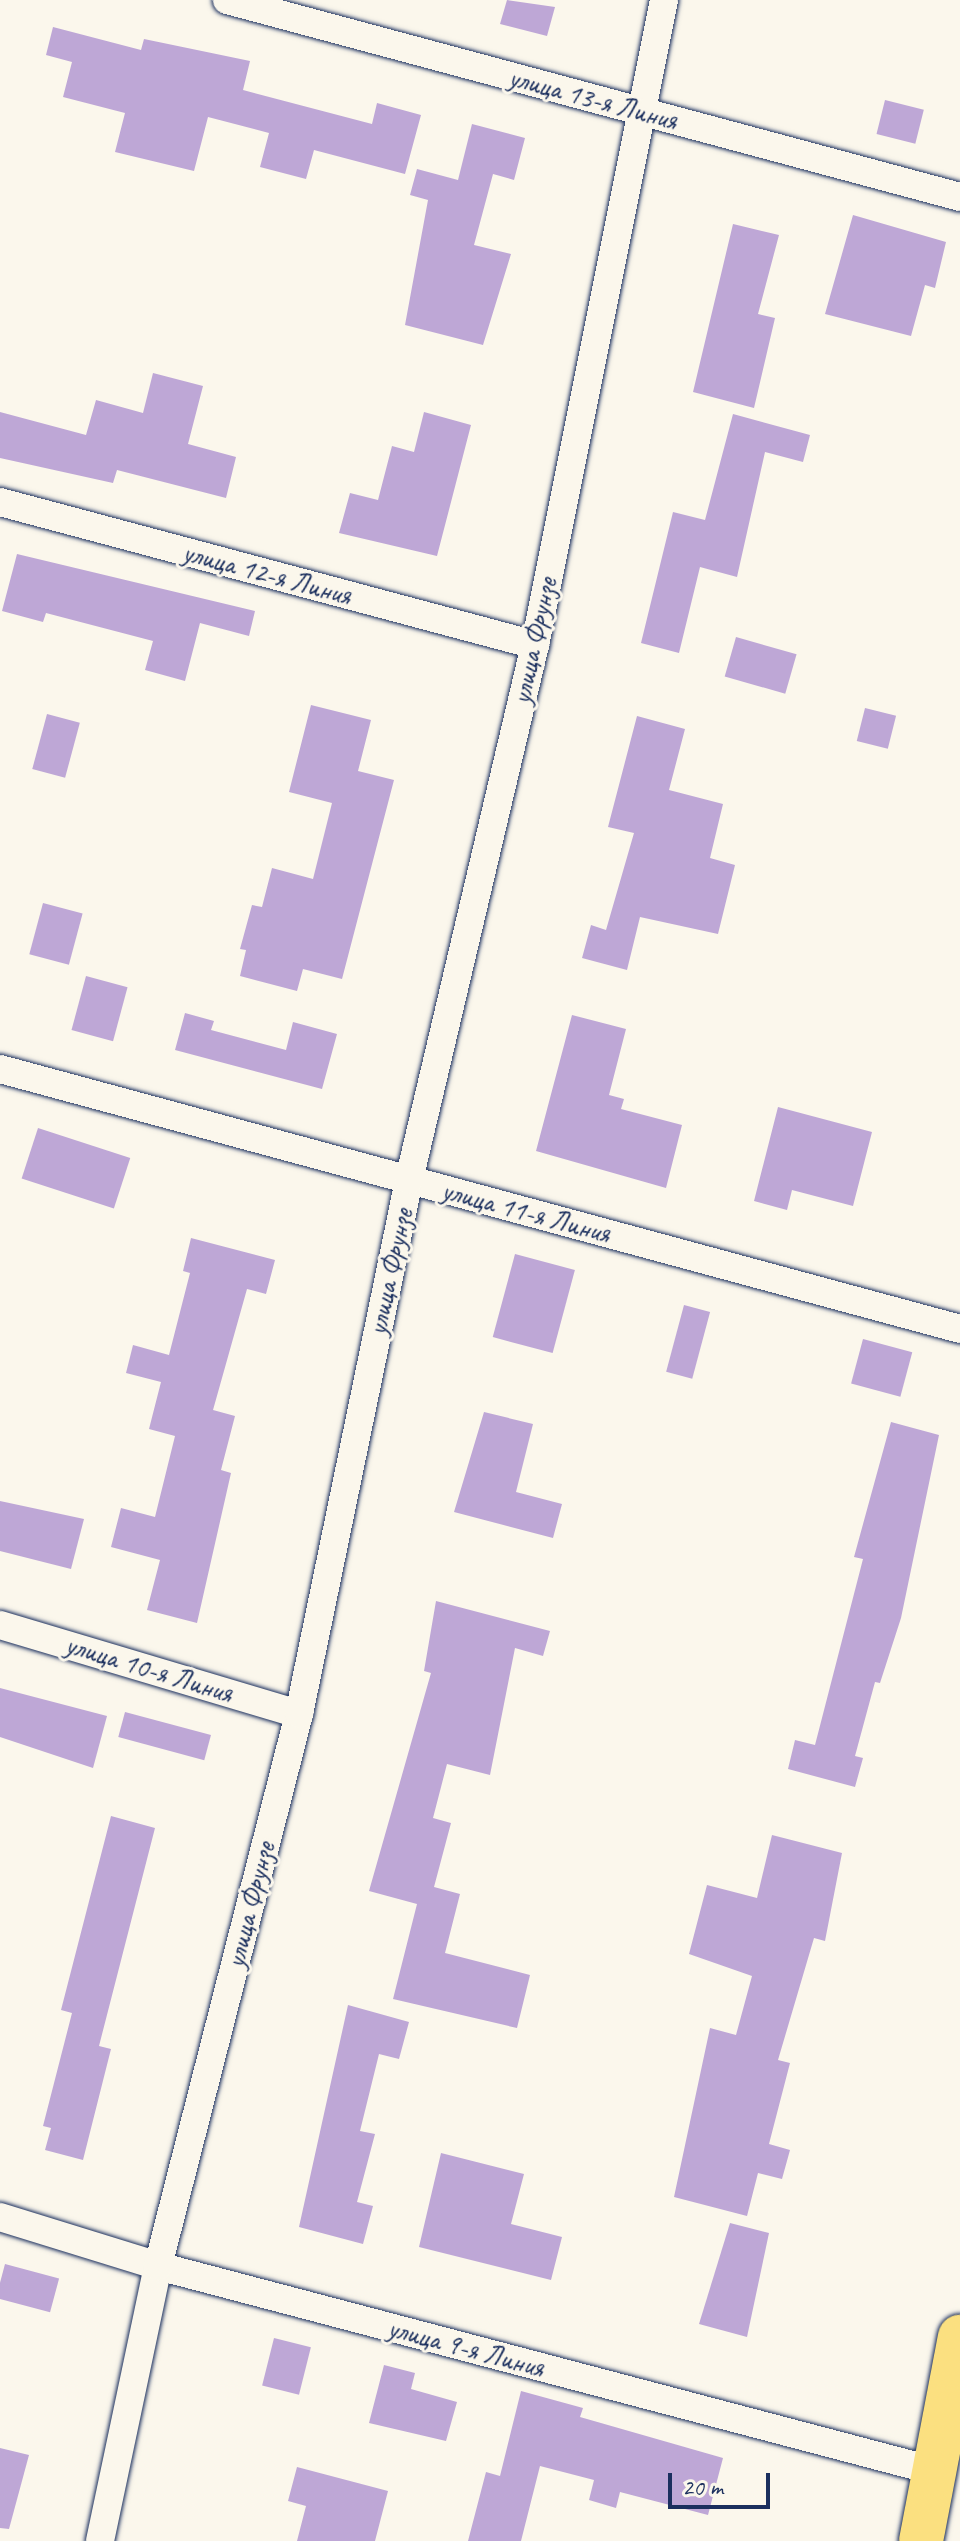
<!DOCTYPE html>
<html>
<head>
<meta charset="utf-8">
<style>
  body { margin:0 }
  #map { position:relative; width:960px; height:2541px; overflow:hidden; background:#fbf7ec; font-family:Caveat,sans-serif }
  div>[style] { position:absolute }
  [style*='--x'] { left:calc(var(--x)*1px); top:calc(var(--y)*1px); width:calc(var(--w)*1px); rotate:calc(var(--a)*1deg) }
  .building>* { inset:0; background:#bea7d6; transform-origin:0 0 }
  .roads { filter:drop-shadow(0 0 2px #1b2f5e) drop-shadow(0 0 2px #1b2f5e) }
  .minor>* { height:28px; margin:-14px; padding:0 14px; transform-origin:14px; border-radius:14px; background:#fbf7ec }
  .primary>* { height:44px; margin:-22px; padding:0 22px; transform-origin:22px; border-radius:22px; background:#fbe080 }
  span { translate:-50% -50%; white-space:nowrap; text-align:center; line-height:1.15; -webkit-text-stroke:6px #fbf7ec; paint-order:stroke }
  .street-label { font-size:28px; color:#1b2f5e }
  .scale { position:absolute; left:668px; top:2473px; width:102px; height:36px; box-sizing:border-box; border:4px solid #1b2f5e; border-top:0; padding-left:10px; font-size:24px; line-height:28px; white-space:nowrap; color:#1b2f5e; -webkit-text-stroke:6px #fbf7ec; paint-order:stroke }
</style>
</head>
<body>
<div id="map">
  <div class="building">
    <i style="clip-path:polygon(507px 0,555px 7px,547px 36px,500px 24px)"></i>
    <i style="clip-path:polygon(53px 27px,141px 50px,144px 39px,250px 61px,243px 90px,372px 124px,377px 103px,421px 115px,405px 174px,314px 150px,306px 179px,260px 167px,269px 133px,208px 117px,194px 171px,115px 152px,125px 113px,63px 97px,72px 62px,46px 55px)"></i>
    <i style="left:885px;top:100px;width:40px;height:35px;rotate:14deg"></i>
    <i style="clip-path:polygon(472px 124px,525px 138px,514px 180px,493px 174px,474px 245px,511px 254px,483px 345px,405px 325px,428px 200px,410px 195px,417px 169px,458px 180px)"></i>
    <i style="clip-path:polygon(853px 215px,946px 242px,935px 288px,925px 285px,911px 336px,825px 314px)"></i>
    <i style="clip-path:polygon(733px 224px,779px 235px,758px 314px,775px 318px,754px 408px,693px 392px)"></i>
    <i style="clip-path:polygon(153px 373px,203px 386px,188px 444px,236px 457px,226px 498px,117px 470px,113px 483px,0 458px,0 412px,86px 435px,96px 400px,143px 413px)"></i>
    <i style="clip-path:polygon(424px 412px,471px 425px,437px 556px,339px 533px,350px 493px,378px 500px,392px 446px,414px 452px)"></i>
    <i style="clip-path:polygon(733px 414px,810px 435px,803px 462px,765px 452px,737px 577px,700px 567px,679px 653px,641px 643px,673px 512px,705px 520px)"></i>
    <i style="clip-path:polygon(17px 554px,255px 611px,249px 636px,200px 623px,185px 681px,145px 670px,153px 641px,46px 613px,43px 622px,2px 611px)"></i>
    <i style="left:736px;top:637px;width:63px;height:41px;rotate:16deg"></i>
    <i style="clip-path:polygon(311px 705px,371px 720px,358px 771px,394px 780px,342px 979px,303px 969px,297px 991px,240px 976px,246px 950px,240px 949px,252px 905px,262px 907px,272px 868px,313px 879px,332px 803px,289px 792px)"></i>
    <i style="left:865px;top:708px;width:32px;height:34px;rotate:14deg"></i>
    <i style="left:47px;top:714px;width:34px;height:57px;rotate:15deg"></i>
    <i style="clip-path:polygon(637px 716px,685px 729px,669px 790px,723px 804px,710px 858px,735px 865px,718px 934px,640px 917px,627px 970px,582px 958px,591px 925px,606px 930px,634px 833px,608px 827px)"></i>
    <i style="left:43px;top:903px;width:41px;height:53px;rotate:15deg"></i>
    <i style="left:86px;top:976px;width:43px;height:56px;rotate:15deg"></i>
    <i style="clip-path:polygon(185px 1013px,214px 1021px,211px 1030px,286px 1050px,293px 1022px,337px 1034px,322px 1089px,175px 1050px)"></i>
    <i style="clip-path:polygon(572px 1015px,626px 1029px,609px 1095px,624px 1099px,621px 1109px,682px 1125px,666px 1188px,536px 1151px)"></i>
    <i style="clip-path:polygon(778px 1107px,872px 1132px,853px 1206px,792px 1190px,787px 1210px,754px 1201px)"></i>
    <i style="left:38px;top:1128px;width:97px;height:53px;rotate:18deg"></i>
    <i style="clip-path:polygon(191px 1238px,275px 1260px,266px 1294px,247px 1289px,213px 1410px,235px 1416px,221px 1470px,231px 1473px,197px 1623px,147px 1610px,160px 1560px,111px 1547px,121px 1508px,155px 1517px,175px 1436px,149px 1429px,161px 1382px,126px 1373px,133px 1345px,169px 1355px,190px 1273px,183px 1271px)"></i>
    <i style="left:515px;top:1254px;width:62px;height:86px;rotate:15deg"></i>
    <i style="left:684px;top:1305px;width:27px;height:69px;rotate:15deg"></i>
    <i style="left:863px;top:1339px;width:51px;height:46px;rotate:15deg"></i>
    <i style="clip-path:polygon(484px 1412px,533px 1424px,516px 1492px,562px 1504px,553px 1538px,454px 1512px)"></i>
    <i style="clip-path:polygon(891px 1422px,939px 1435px,901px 1618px,880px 1683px,875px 1682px,855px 1756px,863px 1758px,855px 1787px,788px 1769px,795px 1740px,815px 1745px,863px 1559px,854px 1557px)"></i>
    <i style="clip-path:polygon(0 1501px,84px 1519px,71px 1569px,0 1551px)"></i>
    <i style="clip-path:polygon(436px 1601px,550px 1631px,543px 1656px,515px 1648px,490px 1775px,447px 1764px,433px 1818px,451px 1823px,434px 1887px,460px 1894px,445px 1953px,530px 1975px,517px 2028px,393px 1999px,417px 1904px,369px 1891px,431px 1673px,424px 1671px)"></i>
    <i style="clip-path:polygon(0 1688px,107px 1716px,93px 1768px,0 1737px)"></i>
    <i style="left:125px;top:1712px;width:89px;height:26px;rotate:15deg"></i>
    <i style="clip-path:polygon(111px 1816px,155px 1828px,99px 2046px,111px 2049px,83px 2160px,45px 2150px,51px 2128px,43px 2126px,72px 2013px,61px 2010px)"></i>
    <i style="clip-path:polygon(772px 1835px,842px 1853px,825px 1941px,814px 1938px,778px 2060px,790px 2063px,769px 2144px,790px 2150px,782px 2179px,758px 2173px,747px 2216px,674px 2197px,710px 2028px,736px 2035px,752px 1976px,689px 1954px,707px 1885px,757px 1898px)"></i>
    <i style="clip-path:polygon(348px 2005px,409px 2022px,399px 2059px,379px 2054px,360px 2131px,375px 2134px,357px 2202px,373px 2206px,363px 2244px,299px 2227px)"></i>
    <i style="clip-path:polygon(441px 2153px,524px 2174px,511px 2224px,562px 2237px,551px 2280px,419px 2247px)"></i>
    <i style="clip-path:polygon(730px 2223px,769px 2233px,747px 2337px,699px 2324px)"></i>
    <i style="left:5px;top:2264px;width:56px;height:35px;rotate:15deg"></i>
    <i style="left:274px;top:2338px;width:38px;height:49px;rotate:14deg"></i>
    <i style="clip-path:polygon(384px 2365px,415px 2373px,411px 2389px,457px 2402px,446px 2441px,369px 2423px)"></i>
    <i style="clip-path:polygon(521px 2391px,583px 2408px,580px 2417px,723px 2458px,708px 2515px,620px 2492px,616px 2508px,589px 2500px,594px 2480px,540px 2466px,521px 2541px,468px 2541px,486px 2472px,500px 2476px)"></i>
    <i style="clip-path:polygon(0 2448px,29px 2455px,9px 2529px,0 2528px)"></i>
    <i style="clip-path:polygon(297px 2467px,388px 2491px,375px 2541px,297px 2541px,306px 2506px,288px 2501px)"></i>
  </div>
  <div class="roads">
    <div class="minor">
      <i style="--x:227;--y:0;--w:759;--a:15.04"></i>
      <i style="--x:0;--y:502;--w:554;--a:14.96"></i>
      <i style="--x:0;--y:1069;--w:995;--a:15.15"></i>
      <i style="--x:0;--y:1625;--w:312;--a:16.6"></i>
      <i style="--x:0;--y:2217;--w:165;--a:17.2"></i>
      <i style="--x:158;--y:2266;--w:804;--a:14.78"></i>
      <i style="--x:100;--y:2541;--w:281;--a:-78.1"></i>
      <i style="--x:158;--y:2266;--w:570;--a:-75.67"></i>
      <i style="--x:299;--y:1714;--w:545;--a:-78.36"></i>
      <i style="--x:409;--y:1180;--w:550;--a:-76.75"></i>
      <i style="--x:535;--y:645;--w:658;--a:-78.69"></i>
    </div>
    <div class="primary">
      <i style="--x:921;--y:2541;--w:208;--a:-79.2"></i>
    </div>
  </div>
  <div class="street-label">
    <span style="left:593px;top:99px;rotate:15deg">улица 13-я Линия</span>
    <span style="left:267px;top:574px;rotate:15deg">улица 12-я Линия</span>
    <span style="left:534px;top:641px;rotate:-78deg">улица Фрунзе</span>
    <span style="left:526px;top:1212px;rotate:15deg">улица 11-я Линия</span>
    <span style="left:390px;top:1272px;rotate:-78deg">улица Фрунзе</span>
    <span style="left:149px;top:1669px;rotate:17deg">улица 10-я Линия</span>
    <span style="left:250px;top:1905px;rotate:-76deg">улица Фрунзе</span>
    <span style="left:466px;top:2348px;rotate:15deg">улица 9-я Линия</span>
  </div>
  <div class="scale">20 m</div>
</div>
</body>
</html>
